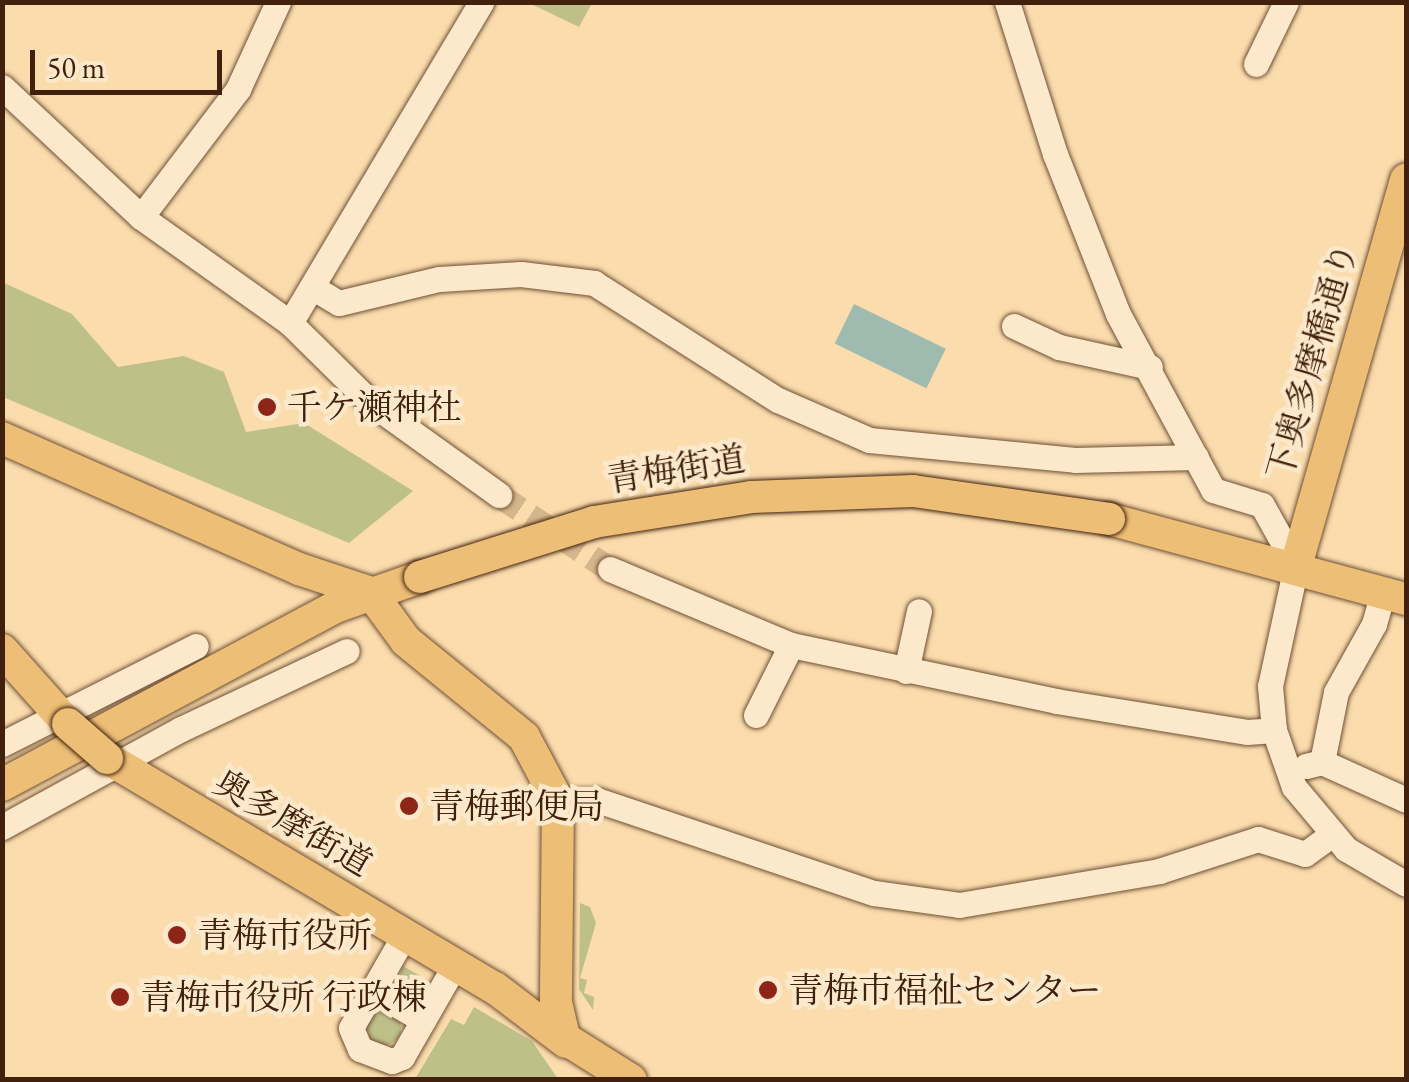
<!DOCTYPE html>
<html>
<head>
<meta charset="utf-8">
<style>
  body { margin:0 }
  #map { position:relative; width:1409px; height:1082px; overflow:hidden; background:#fadcad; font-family:"EB Garamond","Noto Serif JP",serif }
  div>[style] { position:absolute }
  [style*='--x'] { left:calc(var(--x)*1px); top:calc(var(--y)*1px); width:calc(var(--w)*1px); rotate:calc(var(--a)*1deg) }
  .green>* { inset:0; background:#bec08a }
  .round { border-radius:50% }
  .water>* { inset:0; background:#9fbaaf; transform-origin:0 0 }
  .minor-tunnel>* { height:25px; margin-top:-12.5px; transform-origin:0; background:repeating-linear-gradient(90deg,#d5b78d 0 25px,transparent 0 37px) }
  .roads { filter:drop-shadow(0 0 2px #6f5035) drop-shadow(0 0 2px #6f5035) }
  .minor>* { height:25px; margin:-12.5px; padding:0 12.5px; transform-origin:12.5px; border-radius:12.5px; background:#fce8ca }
  .major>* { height:32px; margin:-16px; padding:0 16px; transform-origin:16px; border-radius:16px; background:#edbe76 }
  .bridges { filter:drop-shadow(0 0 2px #41210d) drop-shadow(0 0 2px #41210d) }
  .major-bridge>* { height:32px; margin:-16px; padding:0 16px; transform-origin:16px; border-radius:16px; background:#edbe76 }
  .dots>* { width:28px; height:28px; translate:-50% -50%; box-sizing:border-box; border:5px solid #fce8ca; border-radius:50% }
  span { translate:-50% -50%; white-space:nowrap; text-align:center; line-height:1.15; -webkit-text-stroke:9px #fce8ca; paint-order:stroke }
  .street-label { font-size:35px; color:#41210d }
  .poi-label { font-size:35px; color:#41210d }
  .left { translate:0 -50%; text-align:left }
  .frame { position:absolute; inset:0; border:5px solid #41210d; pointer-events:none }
  .scale { position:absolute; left:30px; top:50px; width:192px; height:45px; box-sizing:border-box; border:5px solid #41210d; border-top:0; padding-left:12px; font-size:30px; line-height:35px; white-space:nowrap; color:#41210d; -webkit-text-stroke:8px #fce8ca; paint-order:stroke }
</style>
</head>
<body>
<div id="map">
  <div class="green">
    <i style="clip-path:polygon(529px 3px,592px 3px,579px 27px)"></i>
    <i style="clip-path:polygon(2px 282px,72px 314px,118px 367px,184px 356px,224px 372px,246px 432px,304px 423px,413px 491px,349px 543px,3px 397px)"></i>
    <i style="clip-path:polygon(580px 903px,590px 907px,596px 923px,580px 978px,587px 980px,584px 993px,594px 997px,593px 1010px,579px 989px)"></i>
    <i style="clip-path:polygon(403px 966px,431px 982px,422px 997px,396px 984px)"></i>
    <i style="clip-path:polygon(474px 1007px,532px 1041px,558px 1079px,415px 1079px,451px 1019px,464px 1025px)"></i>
    <i class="round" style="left:367px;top:1011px;width:34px;height:34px"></i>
  </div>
  <div class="water">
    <i style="left:854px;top:304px;width:102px;height:44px;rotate:26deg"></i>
  </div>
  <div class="minor-tunnel">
    <i style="--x:499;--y:495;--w:133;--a:33.7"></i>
  </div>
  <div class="roads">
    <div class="minor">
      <i style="--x:1007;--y:2;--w:159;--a:72.5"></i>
      <i style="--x:1055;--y:154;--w:172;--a:68.5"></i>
      <i style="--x:1118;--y:314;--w:200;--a:61.6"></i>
      <i style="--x:1213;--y:490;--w:51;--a:17"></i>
      <i style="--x:1262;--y:505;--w:70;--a:60.9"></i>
      <i style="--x:1296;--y:566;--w:123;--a:102.2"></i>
      <i style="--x:1270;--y:686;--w:44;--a:84.8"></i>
      <i style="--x:1274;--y:730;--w:60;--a:70.7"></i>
      <i style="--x:1294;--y:787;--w:81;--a:50"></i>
      <i style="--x:1346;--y:849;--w:69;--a:30.3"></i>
      <i style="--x:1256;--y:64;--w:69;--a:-64.2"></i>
      <i style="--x:2;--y:87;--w:190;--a:43.1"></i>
      <i style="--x:141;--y:217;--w:183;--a:35.4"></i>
      <i style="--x:290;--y:323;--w:114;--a:44.6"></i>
      <i style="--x:371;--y:403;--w:158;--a:35.7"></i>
      <i style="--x:141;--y:217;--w:161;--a:-52.8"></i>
      <i style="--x:238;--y:89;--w:96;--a:-65.3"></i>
      <i style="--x:312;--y:287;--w:31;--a:31"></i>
      <i style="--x:339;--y:303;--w:103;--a:-13.5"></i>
      <i style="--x:439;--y:279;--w:82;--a:-3.5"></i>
      <i style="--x:521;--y:274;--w:74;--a:7"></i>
      <i style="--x:594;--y:283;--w:218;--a:32.5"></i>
      <i style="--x:778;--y:400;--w:99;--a:23.7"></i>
      <i style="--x:869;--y:440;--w:207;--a:5.5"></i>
      <i style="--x:1075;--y:460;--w:121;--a:-1.4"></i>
      <i style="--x:290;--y:323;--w:374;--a:-59.2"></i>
      <i style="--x:1014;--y:326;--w:50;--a:25"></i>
      <i style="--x:1059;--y:347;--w:93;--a:12.4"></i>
      <i style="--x:610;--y:569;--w:196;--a:22.8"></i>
      <i style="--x:791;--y:645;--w:271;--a:11.9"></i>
      <i style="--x:1056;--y:701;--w:193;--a:9.2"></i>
      <i style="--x:1247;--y:732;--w:27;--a:-4"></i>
      <i style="--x:906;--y:671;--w:61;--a:-77.8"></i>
      <i style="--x:756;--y:715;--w:78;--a:-63.4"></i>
      <i style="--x:2;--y:744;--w:217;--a:-26.8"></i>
      <i style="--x:1322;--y:762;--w:71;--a:-78.7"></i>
      <i style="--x:1336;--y:692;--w:78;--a:-60.8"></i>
      <i style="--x:1374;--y:624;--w:33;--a:-74"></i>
      <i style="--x:1306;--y:766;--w:16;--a:-14"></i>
      <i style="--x:1322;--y:762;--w:92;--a:24.3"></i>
      <i style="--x:558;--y:801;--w:39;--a:-1"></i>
      <i style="--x:597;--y:800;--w:292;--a:18.6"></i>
      <i style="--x:874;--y:893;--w:86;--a:8"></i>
      <i style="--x:959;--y:905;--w:203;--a:-9.6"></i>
      <i style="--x:1159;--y:871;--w:104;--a:-17.9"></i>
      <i style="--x:1258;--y:839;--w:49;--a:17.7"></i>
      <i style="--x:1305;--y:854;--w:32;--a:-36"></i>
      <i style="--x:2;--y:827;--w:204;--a:-28.7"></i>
      <i style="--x:181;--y:729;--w:183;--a:-25.2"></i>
      <i style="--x:405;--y:934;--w:108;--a:119.9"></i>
      <i style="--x:351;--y:1028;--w:23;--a:67"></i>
      <i style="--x:360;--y:1049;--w:34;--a:21"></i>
      <i style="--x:392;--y:1061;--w:11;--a:-22"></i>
      <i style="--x:402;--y:1057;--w:106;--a:-60.1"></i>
      <i style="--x:373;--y:991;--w:58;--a:30.1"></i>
    </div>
    <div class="major">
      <i style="--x:2;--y:438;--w:325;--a:23.8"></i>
      <i style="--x:299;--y:569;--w:76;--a:18.4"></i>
      <i style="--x:371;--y:593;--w:59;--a:53.9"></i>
      <i style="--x:406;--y:641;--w:152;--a:39.1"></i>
      <i style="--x:524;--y:737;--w:72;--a:62"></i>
      <i style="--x:558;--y:801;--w:201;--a:90.6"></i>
      <i style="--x:556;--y:1002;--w:37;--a:77"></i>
      <i style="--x:564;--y:1038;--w:79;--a:32.1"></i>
      <i style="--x:1109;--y:519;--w:308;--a:15.1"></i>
      <i style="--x:1296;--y:566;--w:402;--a:-74.1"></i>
      <i style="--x:2;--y:650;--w:99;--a:48.3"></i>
      <i style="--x:107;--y:758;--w:451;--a:30.7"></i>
      <i style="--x:495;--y:988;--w:89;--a:37.3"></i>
      <i style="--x:2;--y:785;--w:378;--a:-28.1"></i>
      <i style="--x:335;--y:607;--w:90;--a:-19.4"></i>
    </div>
  </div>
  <div class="bridges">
    <div class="major-bridge">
      <i style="--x:420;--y:577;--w:182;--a:-17.5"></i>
      <i style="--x:594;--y:522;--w:159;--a:-9"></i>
      <i style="--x:751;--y:497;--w:162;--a:-2.1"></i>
      <i style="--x:913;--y:491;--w:198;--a:8.1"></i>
      <i style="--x:68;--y:724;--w:52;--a:41.1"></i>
    </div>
  </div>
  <div class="dots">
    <i style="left:267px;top:407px;background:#8f2418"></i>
    <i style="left:409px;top:806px;background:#8f2418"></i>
    <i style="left:177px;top:935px;background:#8f2418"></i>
    <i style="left:768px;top:990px;background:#8f2418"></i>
    <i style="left:120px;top:997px;background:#8f2418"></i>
  </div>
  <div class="street-label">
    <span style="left:1312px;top:361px;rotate:-74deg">下奥多摩橋通り</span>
    <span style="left:676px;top:469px;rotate:-9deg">青梅街道</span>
    <span style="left:293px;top:823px;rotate:30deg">奥多摩街道</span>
  </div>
  <div class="poi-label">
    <span class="left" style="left:287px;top:407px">千ケ瀬神社</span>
    <span class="left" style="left:429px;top:806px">青梅郵便局</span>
    <span class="left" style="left:197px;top:935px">青梅市役所</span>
    <span class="left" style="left:788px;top:990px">青梅市福祉センター</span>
    <span class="left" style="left:140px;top:997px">青梅市役所 行政棟</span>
  </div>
  <div class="frame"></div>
  <div class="scale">50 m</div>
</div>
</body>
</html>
